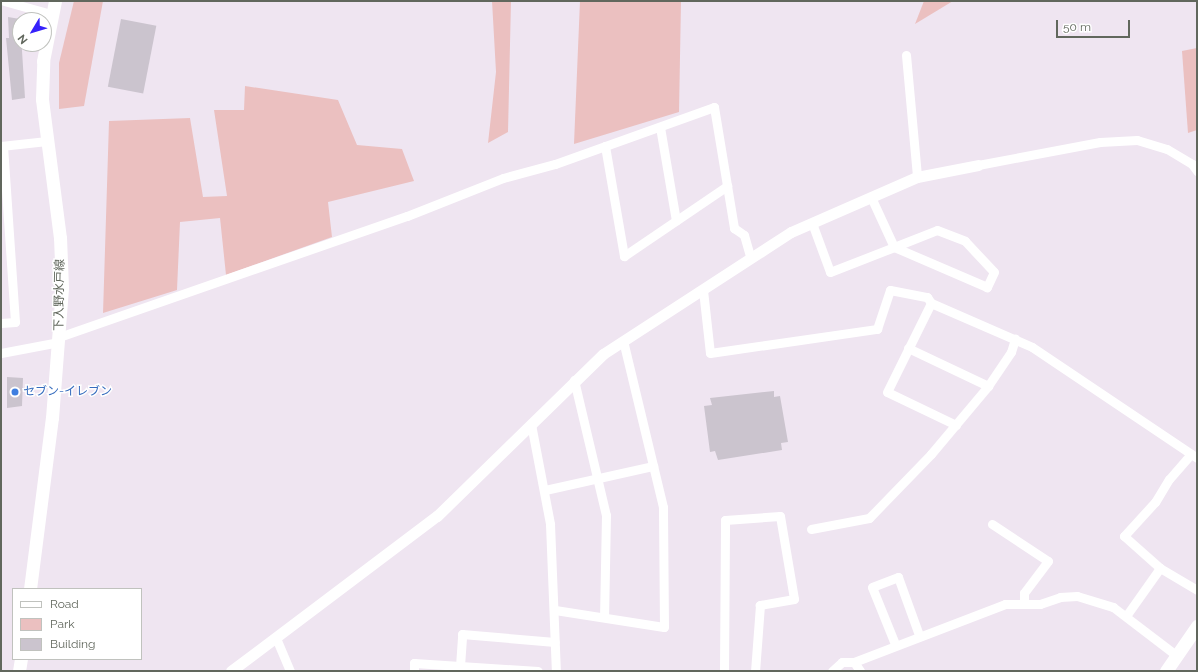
<!DOCTYPE html>
<html>
<head>
<meta charset="utf-8">
<style>
  body { margin:0 }
  #map { position:relative; width:1198px; height:672px; overflow:hidden; background:#efe5f1; font-family:Raleway,"Noto Sans JP",sans-serif }
  div>[style] { position:absolute }
  [style*='--x'] { left:calc(var(--x)*1px); top:calc(var(--y)*1px); width:calc(var(--w)*1px); rotate:calc(var(--a)*1deg) }
  .green>* { inset:0; background:#ebc0c0 }
  .building>* { inset:0; background:#cbc4ce; transform-origin:0 0 }
  .minor>* { height:9px; margin:-4.5px; padding:0 4.5px; transform-origin:4.5px; border-radius:4.5px; background:#fff }
  .tertiary>* { height:11px; margin:-5.5px; padding:0 5.5px; transform-origin:5.5px; border-radius:5.5px; background:#fff }
  .secondary>* { height:13px; margin:-6.5px; padding:0 6.5px; transform-origin:6.5px; border-radius:6.5px; background:#fff }
  .dots>* { width:11px; height:11px; translate:-50% -50%; box-sizing:border-box; border:2px solid #fff; border-radius:50% }
  span { translate:-50% -50%; white-space:nowrap; text-align:center; line-height:1.15; -webkit-text-stroke:3px #fff; paint-order:stroke }
  .street-label { font-size:12px; color:#61675d }
  .shop-label { font-size:12px; color:#366cbe }
  .left { translate:0 -50%; text-align:left }
  .frame { position:absolute; inset:0; border:2px solid #61675d; pointer-events:none }
  .legend { position:absolute; left:12px; top:588px; width:130px; height:72px; box-sizing:border-box; background:#fff; border:1px solid #c0c2be; margin:0; padding:5px 7px; list-style:none; font-size:12px; color:#61675d }
  .legend li { display:flex; align-items:center; gap:8px; height:20px }
  .legend b { width:20px; border:1px solid #c0c2be }
  .north { position:absolute; left:12px; top:12px; width:40px; height:40px; box-sizing:border-box; background:#fff; border:1px solid #c0c2be; border-radius:50%; rotate:232deg; font-size:11px; font-weight:700; line-height:16px; text-align:center; color:#61675d }
  .north::after { content:''; display:block; margin:auto; width:14px; height:18px; background:#3621fb; clip-path:polygon(50% 0,100% 100%,50% 72%,0 100%) }
  .scale { position:absolute; left:1056px; top:20px; width:74px; height:18px; box-sizing:border-box; border:2px solid #61675d; border-top:0; padding-left:5px; font-size:12px; line-height:14px; white-space:nowrap; color:#61675d; -webkit-text-stroke:3px #fff; paint-order:stroke }
</style>
</head>
<body>
<div id="map">
  <div class="green">
    <i style="clip-path:polygon(74px 1px,103px 1px,84px 106px,59px 109px,59px 63px)"></i>
    <i style="clip-path:polygon(492px 1px,511px 1px,508px 132px,488px 143px,496px 72px)"></i>
    <i style="clip-path:polygon(580px 1px,681px 1px,679px 112px,574px 144px)"></i>
    <i style="clip-path:polygon(924px 1px,953px 1px,915px 24px)"></i>
    <i style="clip-path:polygon(1197px 48px,1197px 130px,1188px 133px,1182px 51px)"></i>
    <i style="clip-path:polygon(245px 86px,338px 100px,357px 145px,402px 149px,414px 181px,328px 202px,332px 237px,226px 275px,220px 218px,180px 222px,177px 290px,103px 313px,109px 121px,190px 118px,203px 197px,227px 196px,214px 110px,244px 110px)"></i>
  </div>
  <div class="building">
    <i style="clip-path:polygon(8px 17px,20px 19px,25px 98px,12px 100px,6px 38px,9px 38px)"></i>
    <i style="left:121px;top:19px;width:36px;height:69px;rotate:11deg"></i>
    <i style="clip-path:polygon(7px 377px,23px 378px,22px 406px,7px 408px)"></i>
    <i style="clip-path:polygon(774px 391px,774px 397px,780px 396px,788px 442px,781px 443px,782px 450px,718px 460px,715px 451px,710px 452px,704px 406px,712px 405px,710px 398px)"></i>
  </div>
  <div class="minor">
    <i style="--x:4;--y:1;--w:49;--a:15.5"></i>
    <i style="--x:906;--y:55;--w:122;--a:84.8"></i>
    <i style="--x:660;--y:127;--w:95;--a:80.3"></i>
    <i style="--x:1;--y:146;--w:46;--a:-6.2"></i>
    <i style="--x:605;--y:146;--w:112;--a:80.2"></i>
    <i style="--x:624;--y:256;--w:125;--a:-34.2"></i>
    <i style="--x:978;--y:165;--w:124;--a:-10.7"></i>
    <i style="--x:1100;--y:142;--w:37;--a:-3"></i>
    <i style="--x:1137;--y:140;--w:31;--a:17"></i>
    <i style="--x:1167;--y:149;--w:29;--a:31"></i>
    <i style="--x:1192;--y:164;--w:9;--a:54"></i>
    <i style="--x:812;--y:223;--w:52;--a:69.8"></i>
    <i style="--x:830;--y:272;--w:69;--a:-21.3"></i>
    <i style="--x:894;--y:247;--w:55;--a:-114.7"></i>
    <i style="--x:937;--y:230;--w:30;--a:21"></i>
    <i style="--x:965;--y:241;--w:42;--a:46.9"></i>
    <i style="--x:994;--y:272;--w:17;--a:115"></i>
    <i style="--x:987;--y:287;--w:101;--a:-156.7"></i>
    <i style="--x:894;--y:247;--w:46;--a:-21.6"></i>
    <i style="--x:703;--y:290;--w:63;--a:83.7"></i>
    <i style="--x:710;--y:353;--w:169;--a:-8.2"></i>
    <i style="--x:877;--y:329;--w:41;--a:-71.6"></i>
    <i style="--x:890;--y:290;--w:38;--a:11"></i>
    <i style="--x:927;--y:297;--w:7;--a:56"></i>
    <i style="--x:1;--y:323;--w:14;--a:-4"></i>
    <i style="--x:15;--y:322;--w:176;--a:-93.9"></i>
    <i style="--x:59;--y:337;--w:368;--a:-19.2"></i>
    <i style="--x:407;--y:216;--w:103;--a:-21.6"></i>
    <i style="--x:503;--y:178;--w:54;--a:-15.1"></i>
    <i style="--x:555;--y:164;--w:169;--a:-19.7"></i>
    <i style="--x:714;--y:107;--w:123;--a:80.6"></i>
    <i style="--x:734;--y:228;--w:12;--a:35"></i>
    <i style="--x:744;--y:235;--w:22;--a:74"></i>
    <i style="--x:908;--y:348;--w:89;--a:25.4"></i>
    <i style="--x:1;--y:353;--w:59;--a:-10.7"></i>
    <i style="--x:574;--y:380;--w:139;--a:76.7"></i>
    <i style="--x:606;--y:515;--w:101;--a:91.1"></i>
    <i style="--x:531;--y:424;--w:102;--a:79.2"></i>
    <i style="--x:550;--y:524;--w:147;--a:87.7"></i>
    <i style="--x:956;--y:425;--w:76;--a:-154.4"></i>
    <i style="--x:887;--y:392;--w:99;--a:-63.7"></i>
    <i style="--x:931;--y:303;--w:110;--a:23.5"></i>
    <i style="--x:1032;--y:347;--w:199;--a:33.9"></i>
    <i style="--x:1191;--y:454;--w:33;--a:131"></i>
    <i style="--x:1169;--y:479;--w:27;--a:121"></i>
    <i style="--x:1155;--y:502;--w:46;--a:132.4"></i>
    <i style="--x:1124;--y:536;--w:48;--a:41.6"></i>
    <i style="--x:1160;--y:568;--w:43;--a:30.7"></i>
    <i style="--x:545;--y:490;--w:111;--a:-12.5"></i>
    <i style="--x:992;--y:524;--w:67;--a:33.5"></i>
    <i style="--x:1048;--y:561;--w:40;--a:127"></i>
    <i style="--x:1024;--y:593;--w:11;--a:90"></i>
    <i style="--x:811;--y:529;--w:59;--a:-10.7"></i>
    <i style="--x:869;--y:518;--w:89;--a:-45.9"></i>
    <i style="--x:931;--y:454;--w:89;--a:-50"></i>
    <i style="--x:988;--y:386;--w:41;--a:-55.9"></i>
    <i style="--x:1011;--y:352;--w:14;--a:-73"></i>
    <i style="--x:555;--y:610;--w:110;--a:8.9"></i>
    <i style="--x:664;--y:627;--w:120;--a:-90.5"></i>
    <i style="--x:663;--y:507;--w:171;--a:-103.5"></i>
    <i style="--x:1126;--y:616;--w:59;--a:-54.7"></i>
    <i style="--x:276;--y:638;--w:36;--a:67"></i>
    <i style="--x:895;--y:644;--w:61;--a:-112"></i>
    <i style="--x:872;--y:587;--w:28;--a:-21"></i>
    <i style="--x:898;--y:577;--w:62;--a:70.1"></i>
    <i style="--x:854;--y:662;--w:11;--a:56"></i>
    <i style="--x:460;--y:666;--w:32;--a:-86"></i>
    <i style="--x:462;--y:634;--w:93;--a:4.9"></i>
    <i style="--x:414;--y:671;--w:8;--a:-90"></i>
    <i style="--x:414;--y:663;--w:124;--a:3.7"></i>
    <i style="--x:724;--y:671;--w:151;--a:-89.6"></i>
    <i style="--x:725;--y:520;--w:55;--a:-4.2"></i>
    <i style="--x:780;--y:516;--w:84;--a:80.4"></i>
    <i style="--x:794;--y:599;--w:35;--a:170"></i>
    <i style="--x:760;--y:605;--w:66;--a:94.3"></i>
    <i style="--x:832;--y:671;--w:13;--a:-42"></i>
    <i style="--x:842;--y:662;--w:12;--a:0"></i>
    <i style="--x:854;--y:662;--w:162;--a:-21"></i>
    <i style="--x:1005;--y:604;--w:35;--a:0"></i>
    <i style="--x:1040;--y:604;--w:21;--a:-19"></i>
    <i style="--x:1060;--y:597;--w:17;--a:-3"></i>
    <i style="--x:1077;--y:596;--w:38;--a:17"></i>
    <i style="--x:1113;--y:607;--w:81;--a:37.4"></i>
  </div>
  <div class="tertiary">
    <i style="--x:231;--y:671;--w:258;--a:-37"></i>
    <i style="--x:437;--y:516;--w:232;--a:-44.3"></i>
    <i style="--x:603;--y:354;--w:224;--a:-33"></i>
    <i style="--x:791;--y:232;--w:137;--a:-23.6"></i>
    <i style="--x:917;--y:177;--w:62;--a:-11.1"></i>
  </div>
  <div class="secondary">
    <i style="--x:30;--y:589;--w:172;--a:-82.7"></i>
    <i style="--x:52;--y:418;--w:131;--a:-85.6"></i>
    <i style="--x:62;--y:287;--w:49;--a:-92.3"></i>
    <i style="--x:60;--y:238;--w:140;--a:-97.4"></i>
    <i style="--x:42;--y:99;--w:38;--a:-88"></i>
    <i style="--x:43;--y:61;--w:61;--a:-78.7"></i>
    <i style="--x:19;--y:671;--w:12;--a:-81"></i>
    <i style="--x:1166;--y:671;--w:55;--a:-55.4"></i>
  </div>
  <div class="dots">
    <i style="left:15px;top:392px;background:#3f7fe0"></i>
  </div>
  <div class="street-label">
    <span style="left:60px;top:295px;rotate:-89deg">下入野水戸線</span>
  </div>
  <div class="shop-label">
    <span class="left" style="left:23px;top:392px">セブン-イレブン</span>
  </div>
  <div class="frame"></div>
  <ul class="legend">
  <li><b style="height:5px;background:#fff"></b>Road</li>
  <li><b style="height:11px;background:#ebc0c0"></b>Park</li>
  <li><b style="height:11px;background:#cbc4ce"></b>Building</li>
  </ul>
  <div class="north">N</div>
  <div class="scale">50 m</div>
</div>
</body>
</html>
